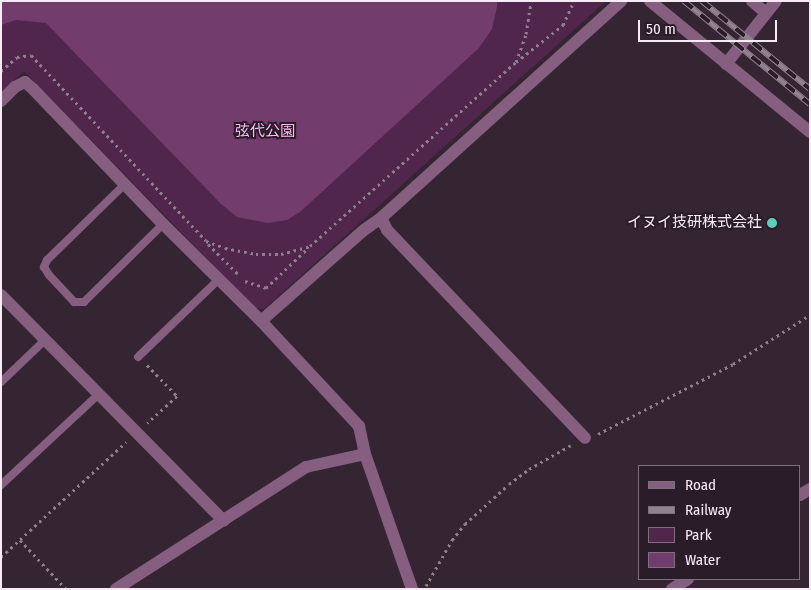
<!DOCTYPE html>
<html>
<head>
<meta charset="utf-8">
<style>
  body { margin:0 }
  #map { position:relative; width:811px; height:590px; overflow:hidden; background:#352533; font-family:"Fira Sans Condensed","Noto Sans JP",sans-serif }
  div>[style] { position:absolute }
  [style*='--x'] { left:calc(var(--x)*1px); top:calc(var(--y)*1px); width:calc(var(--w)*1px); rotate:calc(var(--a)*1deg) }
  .green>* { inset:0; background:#50264c }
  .water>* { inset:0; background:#723c6c }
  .path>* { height:3px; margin-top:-1.5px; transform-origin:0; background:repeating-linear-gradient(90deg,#8d7f8b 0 2.5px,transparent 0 6.5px) }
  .service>* { height:8px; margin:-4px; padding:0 4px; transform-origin:4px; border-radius:4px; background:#865e80 }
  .minor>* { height:12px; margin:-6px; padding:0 6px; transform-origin:6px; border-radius:6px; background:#865e80 }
  .tertiary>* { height:12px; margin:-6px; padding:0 6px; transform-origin:6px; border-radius:6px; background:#865e80 }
  .rail>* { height:5.5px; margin-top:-2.75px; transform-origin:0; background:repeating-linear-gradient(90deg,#2b1c29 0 11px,#91838f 0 22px); box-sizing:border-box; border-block:1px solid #91838f }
  .dots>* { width:14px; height:14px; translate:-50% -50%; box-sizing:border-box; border:2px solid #2b1c29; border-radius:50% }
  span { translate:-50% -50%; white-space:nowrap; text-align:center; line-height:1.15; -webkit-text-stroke:4px #2b1c29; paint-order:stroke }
  .park-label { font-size:15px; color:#febcf5 }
  .poi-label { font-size:15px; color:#f7ecf5 }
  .right { translate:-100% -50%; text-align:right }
  .frame { position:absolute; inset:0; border:2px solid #f7ecf5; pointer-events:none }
  .legend { position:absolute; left:638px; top:465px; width:162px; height:115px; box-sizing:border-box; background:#2b1c29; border:1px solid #7d6f7b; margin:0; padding:6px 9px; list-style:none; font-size:15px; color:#f7ecf5 }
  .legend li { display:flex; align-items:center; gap:10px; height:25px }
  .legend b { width:25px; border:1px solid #7d6f7b }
  .scale { position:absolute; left:638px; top:20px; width:139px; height:22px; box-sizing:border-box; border:2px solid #f7ecf5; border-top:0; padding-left:6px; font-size:15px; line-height:18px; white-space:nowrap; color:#f7ecf5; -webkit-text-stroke:4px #2b1c29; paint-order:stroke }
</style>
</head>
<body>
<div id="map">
  <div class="green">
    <i style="clip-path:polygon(1px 1px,606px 1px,264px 309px,255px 308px,24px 71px,1px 93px)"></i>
  </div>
  <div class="water">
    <i style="clip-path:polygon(1px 1px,497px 1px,497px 7px,492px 29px,479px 48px,300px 212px,287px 220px,268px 223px,237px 217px,221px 204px,46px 23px,16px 20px,1px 25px)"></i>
  </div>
  <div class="path">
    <i style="--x:516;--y:62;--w:60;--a:-38.2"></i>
    <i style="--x:563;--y:25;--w:26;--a:-65"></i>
    <i style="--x:1;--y:71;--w:21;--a:-41"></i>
    <i style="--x:17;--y:57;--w:14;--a:-8"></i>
    <i style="--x:31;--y:55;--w:255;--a:46.7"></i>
    <i style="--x:206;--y:241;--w:20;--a:20"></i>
    <i style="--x:225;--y:248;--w:32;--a:11"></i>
    <i style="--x:256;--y:254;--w:25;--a:0"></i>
    <i style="--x:281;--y:254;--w:30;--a:-15"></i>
    <i style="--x:310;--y:246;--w:276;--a:-41.8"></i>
    <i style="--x:516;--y:62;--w:30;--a:-70"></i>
    <i style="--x:526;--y:34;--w:33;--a:-81"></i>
    <i style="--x:208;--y:244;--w:44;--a:45"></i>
    <i style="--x:245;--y:281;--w:22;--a:18"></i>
    <i style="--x:266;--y:288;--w:59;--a:-43.6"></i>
    <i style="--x:147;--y:365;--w:43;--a:45.9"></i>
    <i style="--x:177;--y:396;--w:40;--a:138"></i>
    <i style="--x:598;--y:434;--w:152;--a:-27.4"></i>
    <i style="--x:733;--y:364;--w:91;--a:-32.5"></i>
    <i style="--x:20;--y:540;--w:67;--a:46.8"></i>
    <i style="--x:1;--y:557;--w:170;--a:-42.6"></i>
    <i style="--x:426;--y:586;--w:53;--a:-60.5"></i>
    <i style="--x:452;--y:540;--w:21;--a:-51"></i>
    <i style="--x:465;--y:524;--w:59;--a:-42.3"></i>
    <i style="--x:509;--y:484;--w:25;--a:-37"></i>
    <i style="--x:529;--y:469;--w:48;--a:-29.7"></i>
  </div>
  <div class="service">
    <i style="--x:125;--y:184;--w:109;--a:135.7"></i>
    <i style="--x:47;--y:260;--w:8;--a:113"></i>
    <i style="--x:44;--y:267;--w:9;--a:58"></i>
    <i style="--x:49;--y:275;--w:37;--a:47"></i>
    <i style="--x:74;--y:302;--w:10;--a:0"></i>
    <i style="--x:84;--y:302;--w:111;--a:-44.6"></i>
    <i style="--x:138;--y:357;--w:111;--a:-43.9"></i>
    <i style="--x:1;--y:382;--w:61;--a:-43.7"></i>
    <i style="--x:1;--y:485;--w:132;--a:-42.9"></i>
  </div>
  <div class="minor">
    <i style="--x:752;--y:1;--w:18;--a:41"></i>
    <i style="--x:726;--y:64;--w:80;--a:-51.6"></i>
    <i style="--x:1;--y:101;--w:20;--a:-45"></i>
    <i style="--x:15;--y:87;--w:11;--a:-27"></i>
    <i style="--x:25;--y:82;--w:11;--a:41"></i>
    <i style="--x:33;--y:89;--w:187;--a:46.1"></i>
    <i style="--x:163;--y:224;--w:138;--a:44.7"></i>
    <i style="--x:261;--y:321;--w:144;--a:47"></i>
    <i style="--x:359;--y:426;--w:29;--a:78"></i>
    <i style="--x:365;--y:454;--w:143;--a:70.8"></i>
    <i style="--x:381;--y:218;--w:13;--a:63"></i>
    <i style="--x:387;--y:230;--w:287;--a:46.4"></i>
    <i style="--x:1;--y:295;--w:317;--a:45.4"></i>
    <i style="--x:261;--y:321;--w:137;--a:-41.5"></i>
    <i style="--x:364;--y:230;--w:21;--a:-35"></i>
    <i style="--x:381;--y:218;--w:324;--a:-42.1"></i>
    <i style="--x:800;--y:495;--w:12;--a:-31"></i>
    <i style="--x:116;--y:589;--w:226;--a:-32.7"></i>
    <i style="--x:306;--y:467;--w:60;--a:-12.4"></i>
    <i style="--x:672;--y:589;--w:19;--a:-32"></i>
  </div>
  <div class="tertiary">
    <i style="--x:650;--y:1;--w:207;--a:39.3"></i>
  </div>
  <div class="rail">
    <i style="--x:684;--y:1;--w:163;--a:39.3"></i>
    <i style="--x:702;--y:1;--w:139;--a:39.2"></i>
  </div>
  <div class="dots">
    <i style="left:772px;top:223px;background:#5bcebc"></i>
  </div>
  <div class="park-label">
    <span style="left:265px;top:132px">弦代公園</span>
  </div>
  <div class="poi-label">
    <span class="right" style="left:762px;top:223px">イヌイ技研株式会社</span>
  </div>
  <div class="frame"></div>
  <ul class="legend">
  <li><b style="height:6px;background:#865e80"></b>Road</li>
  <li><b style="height:6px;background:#91838f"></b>Railway</li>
  <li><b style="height:14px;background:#50264c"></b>Park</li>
  <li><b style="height:14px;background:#723c6c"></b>Water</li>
  </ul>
  <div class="scale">50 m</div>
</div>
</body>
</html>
